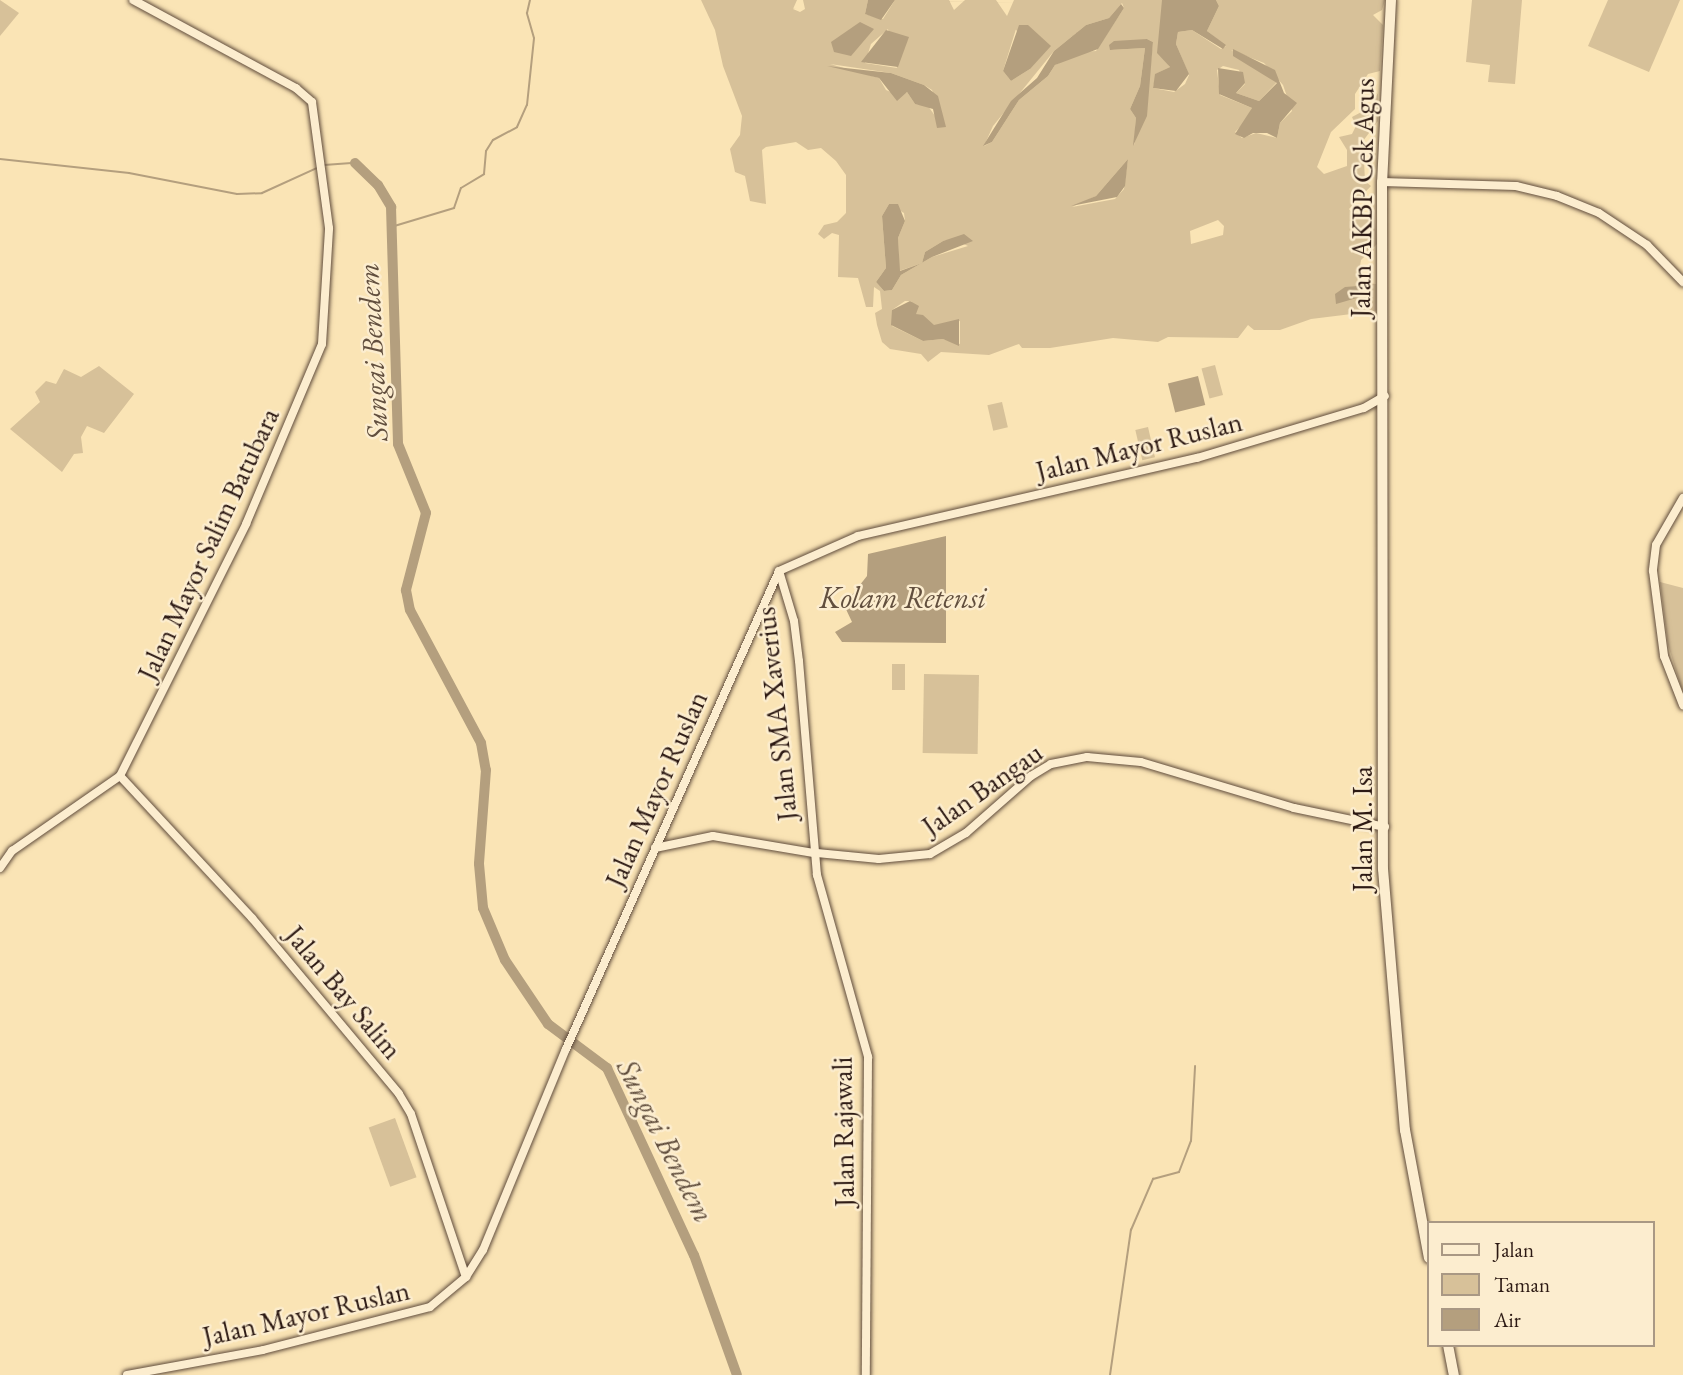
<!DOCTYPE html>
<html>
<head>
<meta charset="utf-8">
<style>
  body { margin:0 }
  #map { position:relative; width:1683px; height:1375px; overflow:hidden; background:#fae4b5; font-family:"EB Garamond",serif }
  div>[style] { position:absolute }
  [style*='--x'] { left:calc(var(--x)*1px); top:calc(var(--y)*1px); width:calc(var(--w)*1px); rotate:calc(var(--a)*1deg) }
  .green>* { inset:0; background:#d7c199; transform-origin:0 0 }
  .water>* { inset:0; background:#b49f7e; transform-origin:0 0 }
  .stream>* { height:2px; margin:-1px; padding:0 1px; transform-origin:1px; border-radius:1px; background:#b49f7e }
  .river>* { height:10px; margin:-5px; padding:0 5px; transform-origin:5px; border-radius:5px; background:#b49f7e }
  .roads { filter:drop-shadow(0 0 2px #604c3c) drop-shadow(0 0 2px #604c3c) }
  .tertiary>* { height:8px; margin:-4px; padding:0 4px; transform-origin:4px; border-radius:4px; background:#fcedcf }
  .secondary>* { height:10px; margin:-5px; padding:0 5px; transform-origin:5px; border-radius:5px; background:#fcedcf }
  span { translate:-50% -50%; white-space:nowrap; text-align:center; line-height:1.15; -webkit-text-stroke:5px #fcedcf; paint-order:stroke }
  .street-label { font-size:28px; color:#2c1913 }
  .water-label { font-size:30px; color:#624f3e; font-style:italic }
  .legend { position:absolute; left:1427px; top:1221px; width:228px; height:126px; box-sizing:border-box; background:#fcedcf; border:2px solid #a99884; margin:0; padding:9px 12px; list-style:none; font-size:21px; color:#2c1913 }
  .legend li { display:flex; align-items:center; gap:14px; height:35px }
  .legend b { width:35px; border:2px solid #a99884 }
</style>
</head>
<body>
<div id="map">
  <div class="green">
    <i style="clip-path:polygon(0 0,19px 13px,0 36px)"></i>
    <i style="clip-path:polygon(evenodd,701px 0,797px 0,793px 9px,800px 12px,805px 9px,803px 0,868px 0,865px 14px,883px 19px,895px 0,949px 0,954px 10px,965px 0,996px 0,1007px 16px,1014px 0,1162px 0,1163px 58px,1170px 67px,1156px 74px,1153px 88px,1174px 92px,1185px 84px,1189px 75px,1176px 44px,1178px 32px,1192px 30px,1221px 49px,1226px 46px,1207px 31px,1219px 6px,1216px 0,1385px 0,1382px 10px,1373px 15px,1383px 25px,1380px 71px,1368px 74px,1355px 94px,1355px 109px,1331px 132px,1317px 167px,1324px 174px,1347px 166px,1347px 150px,1339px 137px,1352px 134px,1356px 126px,1352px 117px,1369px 108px,1378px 93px,1378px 121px,1363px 141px,1365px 181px,1371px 186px,1349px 209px,1354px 215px,1374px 211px,1377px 244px,1361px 260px,1360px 266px,1368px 267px,1359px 274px,1364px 283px,1376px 284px,1376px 311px,1311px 319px,1280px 330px,1254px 330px,1248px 325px,1238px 338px,1168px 337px,1158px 342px,1113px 338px,1050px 348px,1022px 348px,1019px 344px,989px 355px,941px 352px,928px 362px,921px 354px,890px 349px,882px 342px,877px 325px,875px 313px,882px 309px,880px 291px,874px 287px,873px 307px,866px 307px,858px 278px,838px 277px,839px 235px,832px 233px,824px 239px,818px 234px,824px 225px,837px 222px,846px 213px,846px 175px,836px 161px,821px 148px,808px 150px,796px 142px,766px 147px,762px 150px,766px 204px,750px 201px,745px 176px,735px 172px,730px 149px,740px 135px,742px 116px,723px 66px,715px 30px,701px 0,1122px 3px,1124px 8px,1096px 51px,1081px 52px,1055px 65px,1048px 76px,1019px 100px,992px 142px,984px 146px,993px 126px,1054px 51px,1086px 25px,1109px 18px,1122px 3px,701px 0,888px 29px,897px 68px,865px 63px,871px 44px,888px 29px,701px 0,1016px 29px,1030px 69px,1011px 81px,1003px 71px,1016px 29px,701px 0,1147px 39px,1153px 42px,1147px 96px,1134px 145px,1136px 118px,1130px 109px,1140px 86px,1145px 48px,1110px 50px,1147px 39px,701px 0,1231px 50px,1264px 63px,1283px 85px,1292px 111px,1280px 123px,1277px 138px,1256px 133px,1242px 138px,1235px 132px,1248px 119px,1252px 108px,1220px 95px,1217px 70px,1223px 66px,1239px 70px,1245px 84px,1236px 93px,1259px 101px,1277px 82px,1231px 50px,701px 0,830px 64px,891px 73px,924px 85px,932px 90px,943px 119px,938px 120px,928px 106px,915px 104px,907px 92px,900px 96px,886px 90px,879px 78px,830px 64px,701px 0,1128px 159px,1124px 189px,1115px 199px,1072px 207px,1096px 196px,1128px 159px,701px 0,889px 204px,904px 213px,905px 221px,898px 238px,899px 271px,922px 263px,925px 252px,943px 241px,952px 239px,968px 246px,932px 257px,901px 275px,892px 290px,884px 291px,876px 282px,886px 268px,882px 216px,889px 204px,701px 0,1218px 220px,1224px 226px,1223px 235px,1191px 244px,1190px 231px,1218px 220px,701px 0,905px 301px,911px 301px,916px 314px,934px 326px,960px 321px,960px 344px,943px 339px,923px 341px,892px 326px,892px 310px,905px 301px)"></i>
    <i style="clip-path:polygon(1472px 0,1522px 0,1515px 84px,1488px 82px,1490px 65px,1466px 62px)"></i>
    <i style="clip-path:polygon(1608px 0,1680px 0,1649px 72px,1588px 46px)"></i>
    <i style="left:1215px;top:365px;width:31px;height:14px;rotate:75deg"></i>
    <i style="clip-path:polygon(99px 366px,134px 394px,104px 433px,87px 426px,81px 437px,83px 453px,74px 454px,62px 472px,10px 429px,40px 402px,35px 392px,46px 381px,56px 384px,64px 369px,81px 377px)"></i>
    <i style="left:1002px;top:402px;width:26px;height:15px;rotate:77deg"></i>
    <i style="left:1148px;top:427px;width:31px;height:13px;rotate:77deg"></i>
    <i style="clip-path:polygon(1660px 582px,1683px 588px,1683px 693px,1668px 645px)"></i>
    <i style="left:892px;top:664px;width:13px;height:26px"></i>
    <i style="left:924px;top:674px;width:55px;height:79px;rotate:1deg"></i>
    <i style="left:395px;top:1118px;width:63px;height:28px;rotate:70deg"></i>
  </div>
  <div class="water">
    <i style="clip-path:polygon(868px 0,895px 0,881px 20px,865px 14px)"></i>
    <i style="clip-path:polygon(1162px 0,1216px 0,1219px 6px,1207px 31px,1226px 45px,1223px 49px,1192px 30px,1178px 32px,1176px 44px,1189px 74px,1176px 91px,1153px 88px,1155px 74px,1170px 67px,1157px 53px)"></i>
    <i style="clip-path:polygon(1121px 4px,1124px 8px,1098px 49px,1055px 65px,1048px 76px,1019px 100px,992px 142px,983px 146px,1011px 101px,1037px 78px,1054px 51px,1086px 25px,1109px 18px)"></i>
    <i style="clip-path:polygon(860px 22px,874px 29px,851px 56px,834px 52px,831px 42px)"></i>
    <i style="clip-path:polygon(1019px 25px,1028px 25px,1051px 46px,1030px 69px,1011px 81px,1003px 71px)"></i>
    <i style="clip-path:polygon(886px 30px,909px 37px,898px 67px,861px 62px)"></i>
    <i style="clip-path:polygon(1147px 39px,1153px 42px,1147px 116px,1133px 146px,1136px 118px,1130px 109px,1140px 86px,1145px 48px,1110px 50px,1109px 45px,1114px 41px)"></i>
    <i style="clip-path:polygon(1233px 49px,1275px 70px,1284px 93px,1297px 103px,1280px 123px,1277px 138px,1267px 133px,1253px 133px,1244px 138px,1235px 134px,1252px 108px,1219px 94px,1218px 68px,1243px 72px,1245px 83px,1236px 93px,1259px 101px,1277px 83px,1233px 56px)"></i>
    <i style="clip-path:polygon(827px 66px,891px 73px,924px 85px,938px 96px,946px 127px,937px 128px,933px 109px,915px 104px,907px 92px,897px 101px,879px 78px)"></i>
    <i style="clip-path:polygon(1128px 159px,1125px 186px,1117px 197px,1071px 206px,1096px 196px)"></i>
    <i style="clip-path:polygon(889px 204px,898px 204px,905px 221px,898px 238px,900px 271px,922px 263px,925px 252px,943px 241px,964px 234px,973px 241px,932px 257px,901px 275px,892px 290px,884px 291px,876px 282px,886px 268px,882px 216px)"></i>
    <i style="clip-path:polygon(1345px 287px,1358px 286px,1360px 297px,1336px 304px,1335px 294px)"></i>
    <i style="clip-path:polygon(910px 301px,919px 306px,916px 314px,923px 315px,934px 325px,959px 319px,959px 346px,943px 339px,923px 341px,891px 325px,892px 310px)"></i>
    <i style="left:1198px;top:376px;width:30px;height:31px;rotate:76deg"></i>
    <i style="clip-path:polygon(946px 536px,946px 643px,842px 642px,835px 632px,852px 622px,844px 605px,867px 576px,868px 554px)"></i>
  </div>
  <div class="stream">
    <i style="--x:0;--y:159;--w:130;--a:6.2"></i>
    <i style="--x:129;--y:173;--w:110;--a:11"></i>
    <i style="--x:237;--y:194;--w:25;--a:-2"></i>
    <i style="--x:262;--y:193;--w:63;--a:-24.5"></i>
    <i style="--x:324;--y:165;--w:31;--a:-4"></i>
    <i style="--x:391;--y:227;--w:66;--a:-16.8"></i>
    <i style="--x:454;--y:208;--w:21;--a:-71"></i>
    <i style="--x:461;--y:188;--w:27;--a:-31"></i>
    <i style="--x:484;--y:174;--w:23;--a:-85"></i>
    <i style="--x:486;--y:151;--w:13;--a:-58"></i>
    <i style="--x:493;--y:140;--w:27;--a:-28"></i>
    <i style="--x:517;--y:127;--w:24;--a:-66"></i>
    <i style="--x:527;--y:105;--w:67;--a:-84"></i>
    <i style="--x:534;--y:38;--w:26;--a:-106"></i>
    <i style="--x:527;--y:13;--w:13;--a:-77"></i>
    <i style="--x:1110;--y:1375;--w:147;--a:-81.8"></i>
    <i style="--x:1131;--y:1230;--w:56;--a:-66.7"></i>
    <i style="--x:1153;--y:1179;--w:27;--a:-15"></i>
    <i style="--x:1179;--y:1172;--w:33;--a:-69"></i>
    <i style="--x:1191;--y:1141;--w:75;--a:-86.9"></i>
  </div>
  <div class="river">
    <i style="--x:355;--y:163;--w:32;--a:44"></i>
    <i style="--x:378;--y:185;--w:26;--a:59"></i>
    <i style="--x:391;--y:207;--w:237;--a:88.3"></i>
    <i style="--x:398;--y:444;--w:74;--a:67.9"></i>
    <i style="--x:426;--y:513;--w:80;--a:104.6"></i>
    <i style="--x:406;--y:590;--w:20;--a:79"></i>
    <i style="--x:410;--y:610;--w:151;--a:61.9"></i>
    <i style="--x:481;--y:743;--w:27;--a:80"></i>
    <i style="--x:486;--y:770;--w:94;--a:94.3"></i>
    <i style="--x:479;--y:864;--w:44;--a:84.8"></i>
    <i style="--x:483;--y:908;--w:56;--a:67.1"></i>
    <i style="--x:505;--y:960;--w:77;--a:56.1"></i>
    <i style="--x:548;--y:1024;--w:74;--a:36.7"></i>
    <i style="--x:607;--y:1068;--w:206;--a:65.1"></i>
    <i style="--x:694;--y:1255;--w:127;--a:70.3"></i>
  </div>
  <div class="roads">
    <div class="tertiary">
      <i style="--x:1382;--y:182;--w:134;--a:1.7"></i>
      <i style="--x:1516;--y:186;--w:42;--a:13.7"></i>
      <i style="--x:1557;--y:196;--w:45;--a:22"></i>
      <i style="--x:1599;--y:213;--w:58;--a:33.7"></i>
      <i style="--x:1647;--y:245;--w:52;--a:45.8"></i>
      <i style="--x:1683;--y:498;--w:54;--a:119.9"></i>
      <i style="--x:1656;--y:545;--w:26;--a:97"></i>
      <i style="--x:1653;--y:571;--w:86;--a:82.6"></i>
      <i style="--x:1664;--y:656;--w:53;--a:68.8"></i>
      <i style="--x:779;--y:571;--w:52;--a:73.3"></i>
      <i style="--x:794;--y:621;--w:40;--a:82.9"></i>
      <i style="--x:799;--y:661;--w:215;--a:85.2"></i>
      <i style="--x:817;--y:875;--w:189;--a:74.3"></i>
      <i style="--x:868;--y:1057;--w:318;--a:90.4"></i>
      <i style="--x:120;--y:776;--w:194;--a:47.1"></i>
      <i style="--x:252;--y:918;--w:229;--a:50.1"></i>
      <i style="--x:399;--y:1094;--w:23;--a:59"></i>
      <i style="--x:411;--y:1114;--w:172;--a:71.4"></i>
      <i style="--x:655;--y:848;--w:59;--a:-11.7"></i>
      <i style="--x:713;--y:836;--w:102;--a:9.6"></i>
      <i style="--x:817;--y:853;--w:62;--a:5.5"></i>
      <i style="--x:879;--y:859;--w:51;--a:-5.6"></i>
      <i style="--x:930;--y:854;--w:42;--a:-30.3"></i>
      <i style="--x:966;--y:833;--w:86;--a:-41.2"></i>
      <i style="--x:1031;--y:776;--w:23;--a:-31"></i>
      <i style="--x:1051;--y:764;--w:37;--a:-11"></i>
      <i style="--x:1087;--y:757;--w:54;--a:5.3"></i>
      <i style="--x:1141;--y:762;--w:160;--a:16.7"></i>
      <i style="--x:1294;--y:808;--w:93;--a:11.8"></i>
      <i style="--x:0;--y:868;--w:21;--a:-55"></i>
      <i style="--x:12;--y:851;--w:131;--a:-34.8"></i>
      <i style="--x:120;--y:776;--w:282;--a:-63.4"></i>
      <i style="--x:246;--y:524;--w:195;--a:-67.1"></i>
      <i style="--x:322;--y:344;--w:116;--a:-86.5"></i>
      <i style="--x:329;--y:228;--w:127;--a:-97.7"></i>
      <i style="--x:312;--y:102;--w:21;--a:-139"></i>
      <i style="--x:296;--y:88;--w:185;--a:-151.6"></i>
      <i style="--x:127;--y:1375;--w:138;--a:-10.4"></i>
      <i style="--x:263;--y:1350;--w:172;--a:-14.4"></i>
      <i style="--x:430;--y:1307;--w:47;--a:-39.8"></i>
      <i style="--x:466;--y:1277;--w:32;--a:-58"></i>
      <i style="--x:483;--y:1250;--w:217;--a:-67.6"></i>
      <i style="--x:566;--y:1049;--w:523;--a:-65.98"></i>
      <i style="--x:779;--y:571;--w:86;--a:-23.9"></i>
      <i style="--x:858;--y:536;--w:348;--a:-13"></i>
      <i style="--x:1197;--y:458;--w:174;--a:-16.7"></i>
      <i style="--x:1364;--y:408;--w:24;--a:-30"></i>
    </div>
    <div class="secondary">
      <i style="--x:1391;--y:0;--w:182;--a:92.8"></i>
      <i style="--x:1382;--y:182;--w:687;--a:89.92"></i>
      <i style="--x:1383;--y:869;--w:262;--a:85.2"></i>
      <i style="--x:1405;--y:1130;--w:130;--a:79.4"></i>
      <i style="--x:1448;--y:1345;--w:31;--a:79"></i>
    </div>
  </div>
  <div class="street-label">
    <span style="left:1362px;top:198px;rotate:-89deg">Jalan AKBP Cek Agus</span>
    <span style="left:1139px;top:446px;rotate:-14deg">Jalan Mayor Ruslan</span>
    <span style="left:208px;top:544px;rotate:-65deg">Jalan Mayor Salim Batubara</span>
    <span style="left:776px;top:714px;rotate:-96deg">Jalan SMA Xaverius</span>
    <span style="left:656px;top:789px;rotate:-66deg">Jalan Mayor Ruslan</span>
    <span style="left:982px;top:789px;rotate:-35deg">Jalan Bangau</span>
    <span style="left:1362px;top:829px;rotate:-90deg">Jalan M. Isa</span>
    <span style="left:344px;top:992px;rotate:50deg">Jalan Bay Salim</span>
    <span style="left:843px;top:1132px;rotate:-91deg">Jalan Rajawali</span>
    <span style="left:306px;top:1313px;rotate:-13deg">Jalan Mayor Ruslan</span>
  </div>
  <div class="water-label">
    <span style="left:373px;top:352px;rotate:-93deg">Sungai Bendem</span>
    <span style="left:903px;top:598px">Kolam Retensi</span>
    <span style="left:665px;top:1141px;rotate:63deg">Sungai Bendem</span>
  </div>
  <ul class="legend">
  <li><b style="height:9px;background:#fcedcf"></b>Jalan</li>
  <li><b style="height:19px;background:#d7c199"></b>Taman</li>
  <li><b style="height:19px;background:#b49f7e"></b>Air</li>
  </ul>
</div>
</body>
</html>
